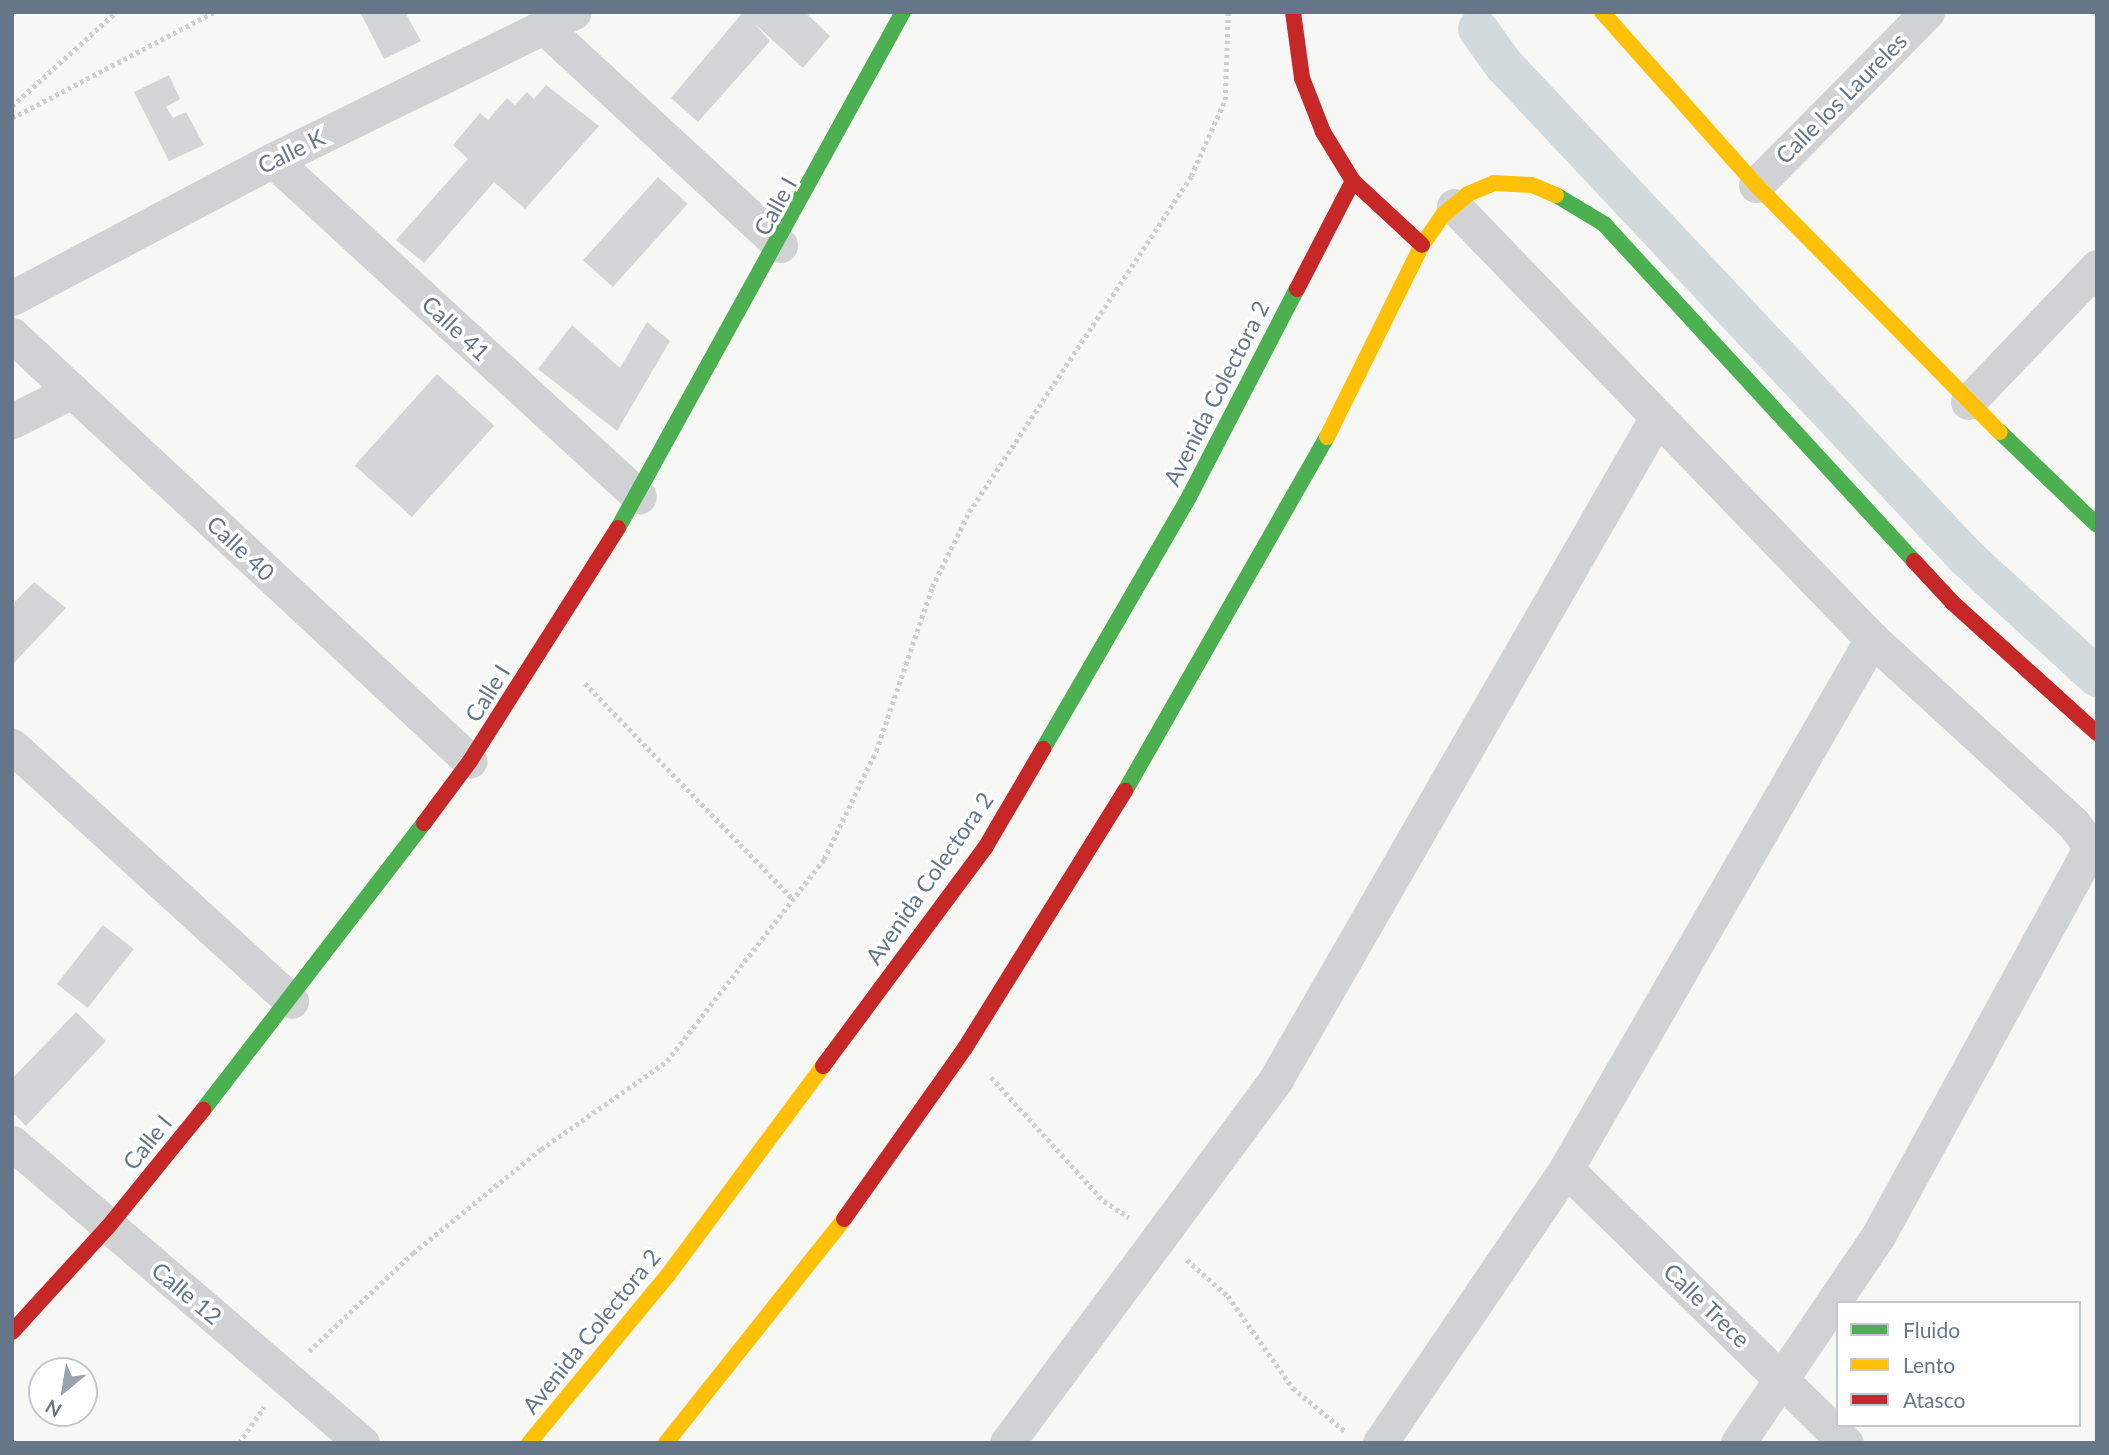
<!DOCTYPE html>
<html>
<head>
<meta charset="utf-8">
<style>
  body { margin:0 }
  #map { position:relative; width:2109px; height:1455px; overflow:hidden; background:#f7f7f6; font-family:Lato,sans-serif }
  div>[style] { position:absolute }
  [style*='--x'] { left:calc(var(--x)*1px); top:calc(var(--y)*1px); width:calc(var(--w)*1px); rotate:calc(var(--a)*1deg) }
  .canal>* { height:40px; margin:-20px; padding:0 20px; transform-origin:20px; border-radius:20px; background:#d3dade }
  .building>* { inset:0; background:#d4d5d6; transform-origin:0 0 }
  .path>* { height:4.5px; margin-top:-2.25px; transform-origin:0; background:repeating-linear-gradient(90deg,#cecfd0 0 3.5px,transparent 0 7px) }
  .street>* { height:35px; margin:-17.5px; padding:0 17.5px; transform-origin:17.5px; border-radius:17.5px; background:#d1d2d3 }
  .fast>* { height:16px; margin:-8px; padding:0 8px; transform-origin:8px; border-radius:8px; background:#4caf50 }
  .slow>* { height:16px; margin:-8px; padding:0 8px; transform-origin:8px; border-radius:8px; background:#ffc107 }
  .jam>* { height:16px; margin:-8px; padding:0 8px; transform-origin:8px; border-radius:8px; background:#c62828 }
  span { translate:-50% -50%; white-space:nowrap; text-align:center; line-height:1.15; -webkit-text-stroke:7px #fff; paint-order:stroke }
  .street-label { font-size:23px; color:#657689 }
  .frame { position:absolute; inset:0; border:14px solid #657689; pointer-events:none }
  .legend { position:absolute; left:1836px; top:1301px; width:245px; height:126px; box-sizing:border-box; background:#fff; border:2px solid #c1c8d0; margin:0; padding:9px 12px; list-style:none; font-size:21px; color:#657689 }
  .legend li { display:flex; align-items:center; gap:14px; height:35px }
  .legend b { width:35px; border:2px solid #c1c8d0 }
  .north { position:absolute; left:28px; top:1357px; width:70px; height:70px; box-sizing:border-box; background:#fff; border:2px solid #c1c8d0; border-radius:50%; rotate:210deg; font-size:19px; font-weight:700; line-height:28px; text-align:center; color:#657689 }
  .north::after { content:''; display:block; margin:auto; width:24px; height:32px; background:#98a3af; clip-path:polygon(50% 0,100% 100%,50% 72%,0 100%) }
</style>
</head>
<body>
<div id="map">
  <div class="canal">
    <i style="--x:1478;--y:29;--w:44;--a:54.2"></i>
    <i style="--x:1504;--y:65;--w:675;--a:46.8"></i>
    <i style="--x:1966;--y:557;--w:178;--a:42.5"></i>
  </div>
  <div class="building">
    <i style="clip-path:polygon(360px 12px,405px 12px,421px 41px,384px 59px)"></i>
    <i style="clip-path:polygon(743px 12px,805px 12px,830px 36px,803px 68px,755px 24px,770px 41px,698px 122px,671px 98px)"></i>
    <i style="clip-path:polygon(169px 75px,180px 99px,166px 107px,173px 118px,186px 112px,204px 145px,169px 161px,134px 92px)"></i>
    <i style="clip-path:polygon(546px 85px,599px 126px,525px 209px,494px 182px,424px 263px,396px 240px,468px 159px,453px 145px,480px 113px,488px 120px,507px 98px,515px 105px,527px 92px,534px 99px)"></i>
    <i style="left:658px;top:177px;width:40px;height:112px;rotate:42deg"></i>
    <i style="clip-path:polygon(647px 322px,670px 341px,617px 431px,538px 369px,572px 325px,620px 368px)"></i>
    <i style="left:437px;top:374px;width:77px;height:123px;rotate:42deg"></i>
    <i style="clip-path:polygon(34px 582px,66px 608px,12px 665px,12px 605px)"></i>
    <i style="left:103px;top:925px;width:39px;height:75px;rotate:38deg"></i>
    <i style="clip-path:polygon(76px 1012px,106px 1041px,26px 1126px,12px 1112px,12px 1079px)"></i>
  </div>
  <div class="path">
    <i style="--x:12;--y:106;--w:140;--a:-42.1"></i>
    <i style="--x:12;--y:118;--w:228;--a:-27.7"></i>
    <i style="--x:585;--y:683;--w:298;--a:46.1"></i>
    <i style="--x:991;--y:1077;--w:168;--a:47.7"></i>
    <i style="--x:1104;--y:1201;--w:30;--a:33"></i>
    <i style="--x:1187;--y:1260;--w:55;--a:41.3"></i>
    <i style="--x:1228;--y:1296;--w:113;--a:54.8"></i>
    <i style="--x:1293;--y:1388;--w:69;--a:39.7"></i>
    <i style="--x:309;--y:1351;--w:143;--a:-43.3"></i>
    <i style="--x:413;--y:1253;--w:165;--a:-39.1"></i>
    <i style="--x:541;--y:1149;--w:154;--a:-34.9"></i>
    <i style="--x:667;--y:1061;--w:256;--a:-52.1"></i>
    <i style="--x:824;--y:859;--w:120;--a:-64.3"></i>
    <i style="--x:876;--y:751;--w:173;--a:-71.1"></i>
    <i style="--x:932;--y:587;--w:84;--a:-63.7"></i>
    <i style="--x:969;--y:512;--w:403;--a:-56.5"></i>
    <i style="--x:1191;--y:176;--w:83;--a:-65.9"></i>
    <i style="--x:1225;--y:100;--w:88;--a:-88"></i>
    <i style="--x:239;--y:1443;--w:44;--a:-55.2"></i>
  </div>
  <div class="street">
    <i style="--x:545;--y:28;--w:320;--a:42.7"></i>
    <i style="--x:273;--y:160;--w:497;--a:42.6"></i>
    <i style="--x:1756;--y:185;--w:243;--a:-45.3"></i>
    <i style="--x:1454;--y:206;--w:602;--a:46.01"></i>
    <i style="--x:1872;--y:639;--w:273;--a:42.5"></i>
    <i style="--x:2073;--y:823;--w:30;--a:53"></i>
    <i style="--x:2091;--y:847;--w:443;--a:118.7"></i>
    <i style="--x:1878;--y:1236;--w:250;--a:124.1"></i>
    <i style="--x:12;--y:298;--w:295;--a:-27.9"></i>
    <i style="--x:273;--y:160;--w:335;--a:-26.2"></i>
    <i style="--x:12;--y:335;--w:625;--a:42.93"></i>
    <i style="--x:1968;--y:402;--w:187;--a:-46.3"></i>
    <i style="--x:12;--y:421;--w:67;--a:-26.6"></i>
    <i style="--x:12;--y:746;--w:378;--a:42.4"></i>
    <i style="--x:12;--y:1143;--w:461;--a:40.6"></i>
    <i style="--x:1566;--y:1169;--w:392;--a:44.4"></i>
    <i style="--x:1007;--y:1443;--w:453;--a:-53.5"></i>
    <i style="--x:1276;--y:1079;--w:762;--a:-60.07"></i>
    <i style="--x:1380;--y:1443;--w:331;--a:-55.8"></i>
    <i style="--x:1566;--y:1169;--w:612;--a:-60"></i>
  </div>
  <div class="fast">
    <i style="--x:1556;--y:195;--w:56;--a:31.1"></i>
    <i style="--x:1604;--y:224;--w:458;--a:47.4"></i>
    <i style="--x:2000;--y:432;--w:134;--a:43.8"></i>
    <i style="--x:618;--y:528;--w:589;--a:-61.09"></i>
    <i style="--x:1043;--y:749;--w:291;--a:-59.9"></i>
    <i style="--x:1189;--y:497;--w:234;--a:-62.6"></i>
    <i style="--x:1125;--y:791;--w:408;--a:-60.3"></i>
    <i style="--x:203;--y:1110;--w:362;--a:-52.4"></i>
  </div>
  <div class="slow">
    <i style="--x:1602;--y:12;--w:232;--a:48.3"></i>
    <i style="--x:1756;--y:185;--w:347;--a:45.4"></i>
    <i style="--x:1327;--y:437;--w:214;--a:-63.7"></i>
    <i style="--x:1422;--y:245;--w:37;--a:-55"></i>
    <i style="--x:1443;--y:215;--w:33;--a:-40"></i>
    <i style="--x:1468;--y:194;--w:28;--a:-23"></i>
    <i style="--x:1494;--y:183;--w:38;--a:3"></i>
    <i style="--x:1532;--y:185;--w:26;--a:23"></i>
    <i style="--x:529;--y:1443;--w:218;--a:-50.4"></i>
    <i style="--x:668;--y:1275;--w:260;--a:-53.4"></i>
    <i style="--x:666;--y:1443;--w:286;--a:-51.5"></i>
  </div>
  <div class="jam">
    <i style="--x:1293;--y:12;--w:67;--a:82.2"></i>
    <i style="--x:1302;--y:78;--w:58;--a:68.7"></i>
    <i style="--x:1323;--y:132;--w:57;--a:58.5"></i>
    <i style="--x:1353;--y:181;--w:94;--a:42.8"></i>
    <i style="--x:1297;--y:289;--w:122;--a:-62.6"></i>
    <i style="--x:1914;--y:561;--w:57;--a:47.1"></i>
    <i style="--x:1953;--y:603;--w:194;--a:42.1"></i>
    <i style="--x:424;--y:823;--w:77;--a:-53.4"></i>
    <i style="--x:470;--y:761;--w:276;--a:-57.6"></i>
    <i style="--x:823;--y:1066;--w:272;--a:-53.4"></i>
    <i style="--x:985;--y:848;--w:115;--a:-59.6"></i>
    <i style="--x:844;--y:1219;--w:209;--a:-54.7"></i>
    <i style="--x:965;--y:1048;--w:303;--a:-58.1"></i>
    <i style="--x:12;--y:1332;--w:142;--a:-47.6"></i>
    <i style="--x:108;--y:1227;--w:151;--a:-50.9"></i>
  </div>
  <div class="street-label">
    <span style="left:1841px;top:98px;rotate:-45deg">Calle los Laureles</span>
    <span style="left:291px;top:151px;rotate:-26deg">Calle K</span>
    <span style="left:775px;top:206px;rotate:-61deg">Calle I</span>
    <span style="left:456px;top:328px;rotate:43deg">Calle 41</span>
    <span style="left:1216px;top:393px;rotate:-63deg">Avenida Colectora 2</span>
    <span style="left:241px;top:548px;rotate:43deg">Calle 40</span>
    <span style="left:487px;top:693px;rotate:-58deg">Calle I</span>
    <span style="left:929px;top:878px;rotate:-55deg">Avenida Colectora 2</span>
    <span style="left:147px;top:1142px;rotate:-51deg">Calle I</span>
    <span style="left:187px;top:1293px;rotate:40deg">Calle 12</span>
    <span style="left:1707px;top:1305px;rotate:44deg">Calle Trece</span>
    <span style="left:591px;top:1331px;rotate:-51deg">Avenida Colectora 2</span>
  </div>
  <div class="frame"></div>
  <ul class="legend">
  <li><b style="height:9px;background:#4caf50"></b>Fluido</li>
  <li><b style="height:9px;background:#ffc107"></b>Lento</li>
  <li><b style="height:9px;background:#c62828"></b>Atasco</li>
  </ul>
  <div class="north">N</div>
</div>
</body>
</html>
